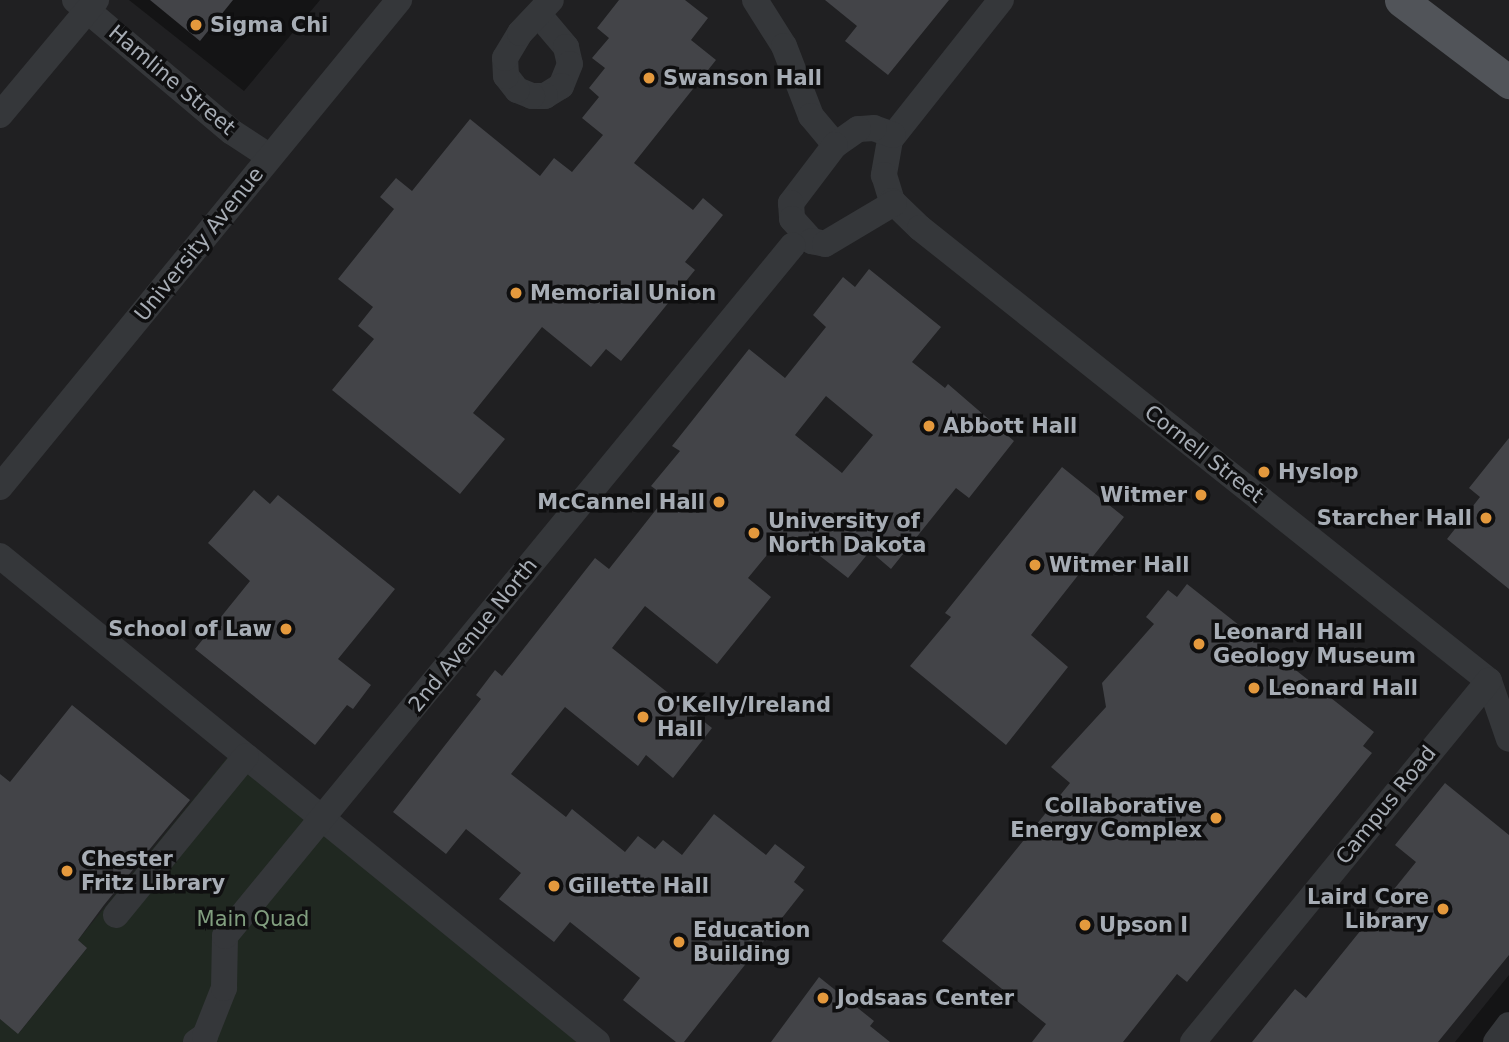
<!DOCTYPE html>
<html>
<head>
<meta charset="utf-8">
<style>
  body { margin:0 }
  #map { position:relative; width:1509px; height:1042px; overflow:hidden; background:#141415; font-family:"DejaVu Sans",sans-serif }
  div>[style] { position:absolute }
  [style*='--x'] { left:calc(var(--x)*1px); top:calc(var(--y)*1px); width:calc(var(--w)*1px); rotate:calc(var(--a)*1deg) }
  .built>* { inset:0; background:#202022 }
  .green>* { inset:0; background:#202821 }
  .building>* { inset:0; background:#434448 }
  .minor>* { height:26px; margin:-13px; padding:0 13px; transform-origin:13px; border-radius:13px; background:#35373a }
  .major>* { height:33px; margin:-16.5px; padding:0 16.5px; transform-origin:16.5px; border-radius:16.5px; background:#515459 }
  .dots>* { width:19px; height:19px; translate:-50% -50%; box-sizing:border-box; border:4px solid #0f0f10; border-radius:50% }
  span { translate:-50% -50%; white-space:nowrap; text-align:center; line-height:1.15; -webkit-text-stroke:7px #0f0f10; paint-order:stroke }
  .poi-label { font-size:21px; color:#a7adb5; font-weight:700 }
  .left { translate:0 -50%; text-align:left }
  .right { translate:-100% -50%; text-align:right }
  .street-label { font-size:21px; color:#a7adb5 }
  .park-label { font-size:21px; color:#819e7f }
</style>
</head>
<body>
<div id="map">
  <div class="built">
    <i style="clip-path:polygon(0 0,129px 0,244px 91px,320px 0,1509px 0,1509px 975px,1455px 1042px,0 1042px)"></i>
  </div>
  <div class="green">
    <i style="clip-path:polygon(235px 748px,597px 1042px,0 1042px,0 1019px,19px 1033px,87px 948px,78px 940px)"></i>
  </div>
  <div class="building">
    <i style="clip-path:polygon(150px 0,233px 0,200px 41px)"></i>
    <i style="clip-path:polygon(619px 0,685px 0,708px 18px,691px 40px,716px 60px,634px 163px,693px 210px,703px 198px,723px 215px,685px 262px,695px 270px,621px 361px,606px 349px,591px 367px,542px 327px,473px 413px,505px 439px,460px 494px,332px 390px,374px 339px,358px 326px,373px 307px,338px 279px,394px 209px,380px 197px,396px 178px,412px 191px,470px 119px,540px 176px,554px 158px,572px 172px,603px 135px,582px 118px,599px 97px,589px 88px,605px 68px,592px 58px,609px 38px,597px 28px)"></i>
    <i style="clip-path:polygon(825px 0,949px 0,888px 75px,845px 41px,857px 26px)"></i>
    <i style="clip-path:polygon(evenodd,869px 269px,941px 327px,912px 362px,945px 388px,948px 384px,1014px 441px,969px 498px,956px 488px,891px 569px,870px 551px,848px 578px,820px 556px,814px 536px,781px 538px,748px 578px,771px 597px,717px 664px,645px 606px,612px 648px,712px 728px,673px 778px,646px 755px,638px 766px,565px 707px,511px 774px,566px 817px,572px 809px,625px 852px,638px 836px,655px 849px,663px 840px,682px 855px,714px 814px,766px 855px,775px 844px,805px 867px,794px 882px,804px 890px,684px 1042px,676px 1042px,623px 1000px,640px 978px,570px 922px,554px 942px,499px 899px,521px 873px,466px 829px,446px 854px,393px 812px,481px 699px,476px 695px,495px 670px,502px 676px,595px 558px,609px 569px,666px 497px,651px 486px,680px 451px,672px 446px,749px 349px,785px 378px,826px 327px,813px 315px,843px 277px,855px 287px,869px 269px,826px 396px,873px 435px,842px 473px,795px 435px,826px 396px)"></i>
    <i style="clip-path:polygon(1509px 438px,1509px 589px,1447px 539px,1480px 497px,1469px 488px)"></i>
    <i style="clip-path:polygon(1062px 467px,1124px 517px,1031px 635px,1068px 667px,1006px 745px,910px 666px,951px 617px,945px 613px)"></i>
    <i style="clip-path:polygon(254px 490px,270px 504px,278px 495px,395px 589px,338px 659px,371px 685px,353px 709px,347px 705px,315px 745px,195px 649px,250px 581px,208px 543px)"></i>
    <i style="clip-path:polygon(1187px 584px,1374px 732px,1363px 746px,1372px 753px,1187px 982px,1177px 974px,1123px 1042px,1032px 1042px,1046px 1024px,942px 941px,1070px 783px,1051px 767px,1106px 707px,1102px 683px,1154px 624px,1146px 617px,1168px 590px,1177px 597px)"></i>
    <i style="clip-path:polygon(72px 705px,190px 800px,104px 905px,78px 940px,87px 948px,18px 1034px,0 1019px,0 774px,10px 782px)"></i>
    <i style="clip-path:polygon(1445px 783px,1509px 835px,1509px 955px,1438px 1042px,1252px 1042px,1295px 989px,1306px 998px,1416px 862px,1395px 845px)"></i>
    <i style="clip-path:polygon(819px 977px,874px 1021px,870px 1026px,890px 1042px,771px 1042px)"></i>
  </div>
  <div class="minor">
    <i style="--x:75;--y:0;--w:205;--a:40.1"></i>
    <i style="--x:232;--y:132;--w:45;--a:33.3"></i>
    <i style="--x:755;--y:0;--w:54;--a:57.8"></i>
    <i style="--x:784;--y:46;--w:75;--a:68.9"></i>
    <i style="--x:811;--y:116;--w:38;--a:50"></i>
    <i style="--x:1001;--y:0;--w:179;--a:128.4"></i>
    <i style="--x:890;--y:140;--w:36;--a:100"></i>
    <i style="--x:884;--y:175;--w:27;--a:73"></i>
    <i style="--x:892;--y:201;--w:39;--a:44"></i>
    <i style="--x:920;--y:228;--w:727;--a:38.52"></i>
    <i style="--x:1489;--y:681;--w:61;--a:71"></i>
    <i style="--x:539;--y:15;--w:42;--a:49.8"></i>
    <i style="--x:566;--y:47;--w:17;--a:77"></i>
    <i style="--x:570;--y:64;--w:24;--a:112"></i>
    <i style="--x:561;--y:86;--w:19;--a:148"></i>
    <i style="--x:545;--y:96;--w:13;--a:180"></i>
    <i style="--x:532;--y:96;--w:16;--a:-158"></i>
    <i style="--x:517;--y:90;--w:18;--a:-128"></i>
    <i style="--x:506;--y:76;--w:18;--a:-93"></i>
    <i style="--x:505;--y:58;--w:29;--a:-59"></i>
    <i style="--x:520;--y:33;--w:45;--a:-46.8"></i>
    <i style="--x:0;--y:115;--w:150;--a:-50.1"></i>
    <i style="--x:893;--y:135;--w:20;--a:-160"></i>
    <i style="--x:874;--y:128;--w:16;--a:176"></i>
    <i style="--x:858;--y:129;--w:28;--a:145"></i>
    <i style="--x:835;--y:145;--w:73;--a:127.2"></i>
    <i style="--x:791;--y:203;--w:16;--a:86"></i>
    <i style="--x:792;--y:219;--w:30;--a:48"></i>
    <i style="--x:812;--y:241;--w:13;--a:13"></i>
    <i style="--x:825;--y:244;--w:80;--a:-30.7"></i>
    <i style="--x:0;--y:487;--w:630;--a:-50.67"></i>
    <i style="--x:0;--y:556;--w:770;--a:39.15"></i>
    <i style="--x:116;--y:915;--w:205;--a:-50.7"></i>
    <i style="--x:196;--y:1042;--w:11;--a:-34"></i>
    <i style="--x:205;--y:1036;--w:52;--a:-68.4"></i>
    <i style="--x:224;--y:988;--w:52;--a:-88.9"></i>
    <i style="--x:225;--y:936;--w:894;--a:-50.58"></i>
    <i style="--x:1193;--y:1042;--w:467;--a:-50.7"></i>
    <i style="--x:1496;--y:1042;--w:21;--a:-53"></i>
  </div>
  <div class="major">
    <i style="--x:1401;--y:0;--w:136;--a:37.2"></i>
  </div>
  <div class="dots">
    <i style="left:196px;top:25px;background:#e4993d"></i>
    <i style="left:649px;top:78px;background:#e4993d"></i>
    <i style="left:516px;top:293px;background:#e4993d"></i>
    <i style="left:929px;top:426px;background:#e4993d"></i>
    <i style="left:1264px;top:472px;background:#e4993d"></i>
    <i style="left:1201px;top:495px;background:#e4993d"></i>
    <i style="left:719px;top:502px;background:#e4993d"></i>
    <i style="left:1486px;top:518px;background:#e4993d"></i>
    <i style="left:754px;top:533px;background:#e4993d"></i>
    <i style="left:1035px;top:565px;background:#e4993d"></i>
    <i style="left:286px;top:629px;background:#e4993d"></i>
    <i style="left:1199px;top:644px;background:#e4993d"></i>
    <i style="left:1254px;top:688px;background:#e4993d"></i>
    <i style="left:643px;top:717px;background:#e4993d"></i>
    <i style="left:1216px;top:818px;background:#e4993d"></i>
    <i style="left:67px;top:871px;background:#e4993d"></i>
    <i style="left:554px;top:886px;background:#e4993d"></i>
    <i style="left:1443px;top:909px;background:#e4993d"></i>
    <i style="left:1085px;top:925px;background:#e4993d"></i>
    <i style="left:679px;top:942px;background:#e4993d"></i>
    <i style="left:823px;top:998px;background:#e4993d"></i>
  </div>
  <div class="poi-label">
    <span class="left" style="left:210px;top:25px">Sigma Chi</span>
    <span class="left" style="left:663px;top:78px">Swanson Hall</span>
    <span class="left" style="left:530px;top:293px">Memorial Union</span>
    <span class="left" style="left:943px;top:426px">Abbott Hall</span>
    <span class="left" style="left:1278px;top:472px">Hyslop</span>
    <span class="right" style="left:1187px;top:495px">Witmer</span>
    <span class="right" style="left:705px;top:502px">McCannel Hall</span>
    <span class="right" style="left:1472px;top:518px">Starcher Hall</span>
    <span class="left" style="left:768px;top:533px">University of<br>North Dakota</span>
    <span class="left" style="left:1049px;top:565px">Witmer Hall</span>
    <span class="right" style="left:272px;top:629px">School of Law</span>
    <span class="left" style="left:1213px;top:644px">Leonard Hall<br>Geology Museum</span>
    <span class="left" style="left:1268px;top:688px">Leonard Hall</span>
    <span class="left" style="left:657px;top:717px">O'Kelly/Ireland<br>Hall</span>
    <span class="right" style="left:1202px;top:818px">Collaborative<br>Energy Complex</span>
    <span class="left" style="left:81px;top:871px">Chester<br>Fritz Library</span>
    <span class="left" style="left:568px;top:886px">Gillette Hall</span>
    <span class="right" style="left:1429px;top:909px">Laird Core<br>Library</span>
    <span class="left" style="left:1099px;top:925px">Upson I</span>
    <span class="left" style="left:693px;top:942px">Education<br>Building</span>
    <span class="left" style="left:837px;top:998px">Jodsaas Center</span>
  </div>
  <div class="street-label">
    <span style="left:172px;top:80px;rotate:40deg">Hamline Street</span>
    <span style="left:199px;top:244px;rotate:-51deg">University Avenue</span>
    <span style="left:1204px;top:454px;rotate:38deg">Cornell Street</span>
    <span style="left:473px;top:635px;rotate:-51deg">2nd Avenue North</span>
    <span style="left:1386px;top:805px;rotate:-51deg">Campus Road</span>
  </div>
  <div class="park-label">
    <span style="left:253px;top:919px">Main Quad</span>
  </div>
</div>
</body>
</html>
